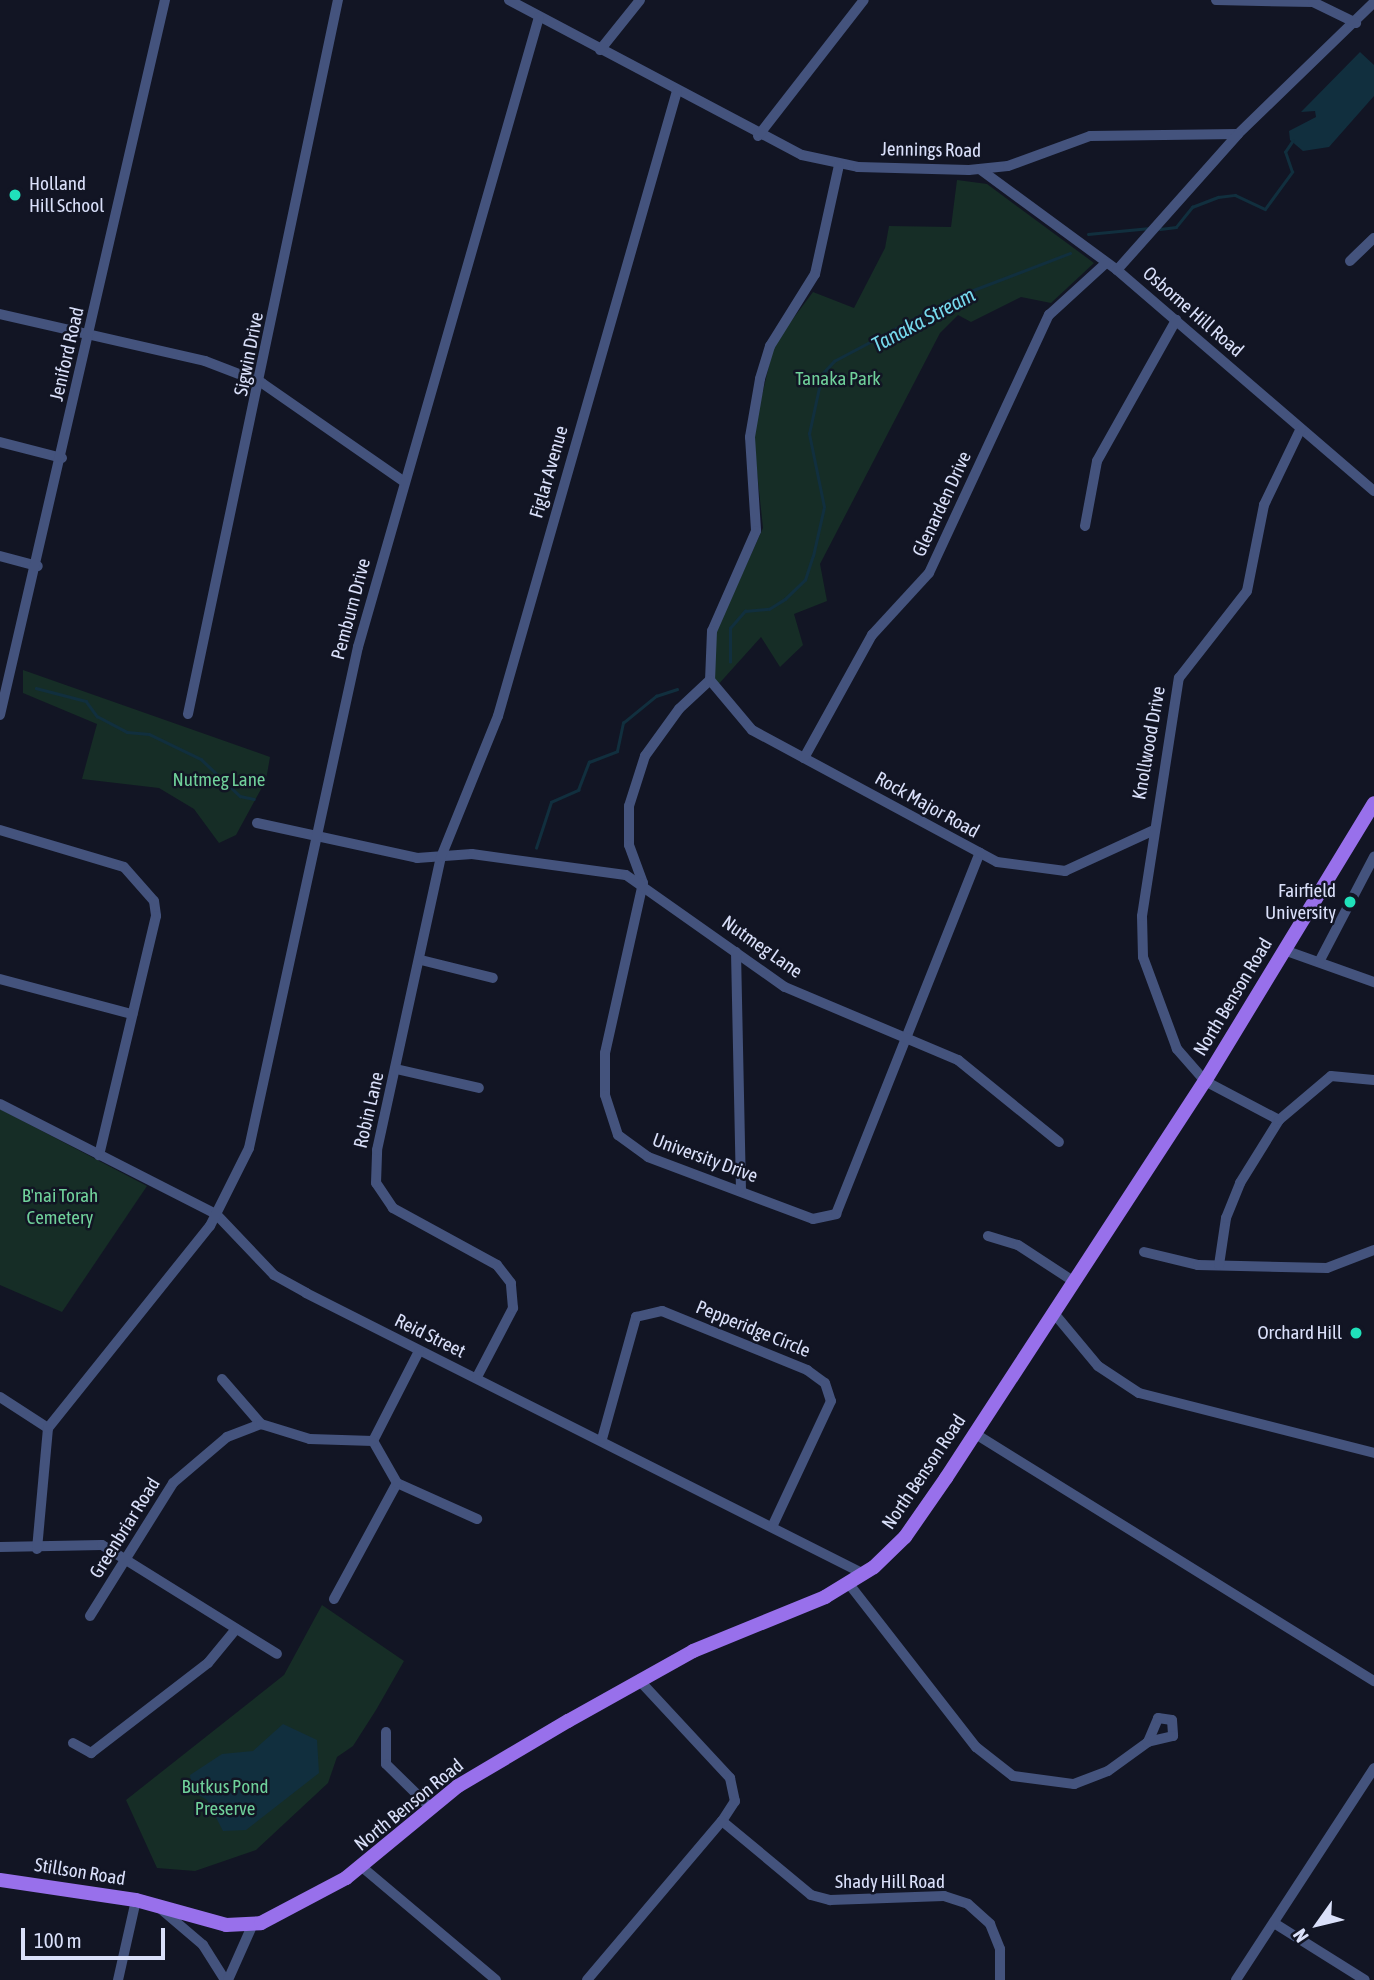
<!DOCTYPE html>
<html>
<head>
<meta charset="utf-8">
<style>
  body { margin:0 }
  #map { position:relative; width:1374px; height:1980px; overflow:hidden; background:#121524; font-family:"Asap Condensed",sans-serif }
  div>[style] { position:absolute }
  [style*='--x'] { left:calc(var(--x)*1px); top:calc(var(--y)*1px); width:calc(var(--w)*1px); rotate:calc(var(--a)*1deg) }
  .green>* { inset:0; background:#162d26 }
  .water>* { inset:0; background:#112f3e }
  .stream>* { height:2.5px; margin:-1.25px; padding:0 1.25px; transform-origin:1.25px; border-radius:1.25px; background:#112f3e }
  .minor>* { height:10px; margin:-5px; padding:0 5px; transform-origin:5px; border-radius:5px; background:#44537d }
  .major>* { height:14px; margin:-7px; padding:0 7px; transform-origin:7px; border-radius:7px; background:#9870eb }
  .dots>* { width:19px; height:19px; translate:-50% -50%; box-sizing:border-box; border:4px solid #121524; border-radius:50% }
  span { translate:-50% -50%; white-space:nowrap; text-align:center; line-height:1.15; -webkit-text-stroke:5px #121524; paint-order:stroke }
  .street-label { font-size:19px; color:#dae0fa }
  .poi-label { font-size:19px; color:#dae0fa }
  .left { translate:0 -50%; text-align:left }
  .right { translate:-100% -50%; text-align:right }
  .park-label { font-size:19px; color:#70d19b }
  .water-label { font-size:21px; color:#76d9ec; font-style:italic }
  .north { position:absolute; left:1283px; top:1889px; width:70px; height:70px; -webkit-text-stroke:5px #121524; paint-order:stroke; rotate:236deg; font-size:19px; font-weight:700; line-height:28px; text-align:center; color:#dae0fa }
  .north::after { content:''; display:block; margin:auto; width:24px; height:32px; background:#dae0fa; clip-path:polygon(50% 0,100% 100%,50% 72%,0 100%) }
  .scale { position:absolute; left:21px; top:1928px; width:144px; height:32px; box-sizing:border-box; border:4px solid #dae0fa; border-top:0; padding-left:9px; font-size:21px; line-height:24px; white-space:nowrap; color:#dae0fa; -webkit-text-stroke:5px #121524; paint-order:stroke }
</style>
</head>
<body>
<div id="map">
  <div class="green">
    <i style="clip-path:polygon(957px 180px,987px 184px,1094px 263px,1051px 303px,1021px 297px,971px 322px,958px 315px,940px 333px,820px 564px,827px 601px,794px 614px,803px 645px,780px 667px,761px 637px,716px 687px,711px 677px,715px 634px,763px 528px,753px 434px,774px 344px,813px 292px,854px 308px,885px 248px,889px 226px,951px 227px)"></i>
    <i style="clip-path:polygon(23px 670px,270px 757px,266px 780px,236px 835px,219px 843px,194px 809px,159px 788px,82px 779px,97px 724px,23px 693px)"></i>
    <i style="clip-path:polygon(0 1109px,147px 1186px,62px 1312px,0 1285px)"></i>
    <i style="clip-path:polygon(322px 1605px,404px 1661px,376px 1710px,353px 1746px,337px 1757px,328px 1783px,256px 1850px,195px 1871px,157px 1868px,126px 1800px,284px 1675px)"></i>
  </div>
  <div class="water">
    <i style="clip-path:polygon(1360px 52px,1374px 65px,1374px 96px,1329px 147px,1303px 151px,1290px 140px,1289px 131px,1316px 117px,1315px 111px,1301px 112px)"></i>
    <i style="clip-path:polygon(283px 1724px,317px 1740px,319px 1773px,246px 1830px,223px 1831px,207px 1800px,192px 1791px,190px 1775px,222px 1754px,253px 1751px)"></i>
  </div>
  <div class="stream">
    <i style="--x:1160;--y:229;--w:16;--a:-7"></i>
    <i style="--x:1176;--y:227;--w:26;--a:-51"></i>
    <i style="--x:1192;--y:207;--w:28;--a:-21"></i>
    <i style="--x:1218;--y:197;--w:17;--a:-7"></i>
    <i style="--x:1235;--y:195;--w:33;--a:25"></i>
    <i style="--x:1265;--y:209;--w:46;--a:-53.9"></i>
    <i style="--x:1292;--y:172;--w:21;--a:-109"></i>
    <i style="--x:1285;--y:152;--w:14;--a:-56"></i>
    <i style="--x:1088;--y:234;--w:62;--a:-5.5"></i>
    <i style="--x:730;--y:662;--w:34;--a:-90"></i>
    <i style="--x:730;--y:628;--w:23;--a:-49"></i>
    <i style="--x:745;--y:611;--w:24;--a:-5"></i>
    <i style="--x:769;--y:609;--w:19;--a:-32"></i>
    <i style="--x:785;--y:599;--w:28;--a:-44"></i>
    <i style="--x:805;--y:580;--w:25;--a:-72"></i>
    <i style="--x:813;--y:556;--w:50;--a:-77.3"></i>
    <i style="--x:824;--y:507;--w:75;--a:-101.6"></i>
    <i style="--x:809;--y:434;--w:61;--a:-77.8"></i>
    <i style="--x:822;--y:374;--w:18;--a:-47"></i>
    <i style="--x:834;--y:361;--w:137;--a:-27.9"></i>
    <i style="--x:955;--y:297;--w:123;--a:-20.9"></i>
    <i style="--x:36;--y:688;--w:52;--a:14.6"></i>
    <i style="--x:86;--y:701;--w:19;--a:54"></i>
    <i style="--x:97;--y:716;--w:34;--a:28"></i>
    <i style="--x:127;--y:732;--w:22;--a:5"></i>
    <i style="--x:149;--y:734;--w:58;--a:25.7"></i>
    <i style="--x:201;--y:759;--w:54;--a:43.5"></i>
    <i style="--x:240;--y:796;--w:14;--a:12"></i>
    <i style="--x:536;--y:848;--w:48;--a:-71.9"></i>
    <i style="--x:551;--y:802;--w:30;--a:-24"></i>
    <i style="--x:578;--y:790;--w:30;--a:-69"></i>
    <i style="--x:589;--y:762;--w:30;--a:-21"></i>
    <i style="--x:617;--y:751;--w:29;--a:-78"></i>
    <i style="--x:623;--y:723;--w:43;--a:-39.3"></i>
    <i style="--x:656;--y:696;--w:22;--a:-18"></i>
  </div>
  <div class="minor">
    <i style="--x:509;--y:0;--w:331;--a:27.9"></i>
    <i style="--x:802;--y:155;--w:57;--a:12.1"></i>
    <i style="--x:858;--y:167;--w:111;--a:1.5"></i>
    <i style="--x:969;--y:170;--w:39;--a:-6"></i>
    <i style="--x:1008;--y:166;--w:87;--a:-20.1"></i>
    <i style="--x:1090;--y:136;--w:148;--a:-0.8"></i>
    <i style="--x:1238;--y:134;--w:190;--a:-44.1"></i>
    <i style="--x:1216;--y:0;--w:97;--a:1.2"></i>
    <i style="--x:1313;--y:2;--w:48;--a:26"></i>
    <i style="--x:600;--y:50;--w:64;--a:-51.3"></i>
    <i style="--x:758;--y:136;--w:172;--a:-52.1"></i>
    <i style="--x:839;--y:165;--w:112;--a:102.4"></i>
    <i style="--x:815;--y:274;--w:85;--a:122"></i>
    <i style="--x:770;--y:346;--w:34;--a:107"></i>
    <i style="--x:760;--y:379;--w:59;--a:99.8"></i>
    <i style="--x:750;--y:437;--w:94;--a:86.3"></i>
    <i style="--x:756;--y:531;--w:109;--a:113.7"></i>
    <i style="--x:712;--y:631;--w:49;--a:92.3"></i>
    <i style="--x:710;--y:680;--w:42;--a:136.9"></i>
    <i style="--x:679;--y:709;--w:58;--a:125.9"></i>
    <i style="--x:645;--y:756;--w:52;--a:107.7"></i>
    <i style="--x:629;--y:806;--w:39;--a:90"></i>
    <i style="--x:629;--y:845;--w:40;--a:69.8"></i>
    <i style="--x:643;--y:883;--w:174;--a:102.6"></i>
    <i style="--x:605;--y:1053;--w:42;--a:90"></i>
    <i style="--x:605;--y:1095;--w:42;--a:72"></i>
    <i style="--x:618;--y:1135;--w:37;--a:36"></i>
    <i style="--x:648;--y:1157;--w:176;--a:20.6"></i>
    <i style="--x:813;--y:1219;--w:24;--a:-12"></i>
    <i style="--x:836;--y:1214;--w:389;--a:-68.3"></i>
    <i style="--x:981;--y:170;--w:169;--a:36.3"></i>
    <i style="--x:1117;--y:270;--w:339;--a:40.7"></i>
    <i style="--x:1350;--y:261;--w:33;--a:-44"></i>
    <i style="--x:1117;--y:270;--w:182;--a:-48.3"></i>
    <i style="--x:0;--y:314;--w:210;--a:12.9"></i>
    <i style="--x:205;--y:361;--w:61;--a:21.1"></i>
    <i style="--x:262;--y:383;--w:172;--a:34.8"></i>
    <i style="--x:0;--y:442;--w:64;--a:14.5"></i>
    <i style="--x:1085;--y:526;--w:66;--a:-79.5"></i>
    <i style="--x:1097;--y:461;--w:162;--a:-60.7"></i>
    <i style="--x:0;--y:556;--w:39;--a:15"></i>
    <i style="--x:710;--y:680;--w:65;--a:50"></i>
    <i style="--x:752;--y:730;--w:278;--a:28.3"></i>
    <i style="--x:997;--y:862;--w:69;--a:7.5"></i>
    <i style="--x:1065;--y:871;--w:96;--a:-24.7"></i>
    <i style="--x:188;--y:714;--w:730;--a:-78.14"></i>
    <i style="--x:0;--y:715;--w:734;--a:-77.01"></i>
    <i style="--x:804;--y:758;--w:141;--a:-61.1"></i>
    <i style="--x:872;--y:635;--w:84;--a:-47.4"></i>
    <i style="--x:929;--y:573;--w:285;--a:-65.1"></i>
    <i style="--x:1049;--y:315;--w:77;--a:-42.4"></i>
    <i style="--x:257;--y:823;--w:164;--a:12.3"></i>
    <i style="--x:417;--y:858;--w:55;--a:-4.2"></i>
    <i style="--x:472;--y:854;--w:155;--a:7.8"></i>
    <i style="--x:626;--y:875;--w:194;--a:35.2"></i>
    <i style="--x:785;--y:987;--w:188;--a:22.9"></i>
    <i style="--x:958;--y:1060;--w:130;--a:39.1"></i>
    <i style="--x:0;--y:830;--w:129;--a:16.6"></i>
    <i style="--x:124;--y:867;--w:45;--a:48.6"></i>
    <i style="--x:154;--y:901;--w:15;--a:82"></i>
    <i style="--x:156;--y:916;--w:246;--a:103.4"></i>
    <i style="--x:1284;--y:950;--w:96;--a:19.6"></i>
    <i style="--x:736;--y:952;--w:237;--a:88.8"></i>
    <i style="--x:421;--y:960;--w:74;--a:14"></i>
    <i style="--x:1319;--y:962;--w:119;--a:-62.4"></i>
    <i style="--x:0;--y:979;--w:137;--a:14.9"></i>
    <i style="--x:396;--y:1069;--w:85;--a:12.9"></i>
    <i style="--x:0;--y:1104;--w:242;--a:27"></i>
    <i style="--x:216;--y:1214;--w:84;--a:46.4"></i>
    <i style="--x:274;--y:1275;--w:37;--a:29"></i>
    <i style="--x:306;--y:1293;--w:625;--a:26.73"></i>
    <i style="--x:1279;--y:1120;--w:84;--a:-152.2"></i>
    <i style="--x:1205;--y:1081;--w:43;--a:-131.2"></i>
    <i style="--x:1177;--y:1049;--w:98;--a:-110.3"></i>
    <i style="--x:1143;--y:957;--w:41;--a:-91.4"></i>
    <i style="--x:1142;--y:916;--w:241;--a:-81.2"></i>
    <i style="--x:1179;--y:678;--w:110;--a:-52"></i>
    <i style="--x:1247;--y:591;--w:88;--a:-78.8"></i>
    <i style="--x:1264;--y:505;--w:85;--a:-64.3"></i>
    <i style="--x:988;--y:1236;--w:31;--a:17"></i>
    <i style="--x:1018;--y:1245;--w:66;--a:33.2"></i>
    <i style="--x:1144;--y:1252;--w:56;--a:13.5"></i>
    <i style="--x:1198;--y:1265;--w:129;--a:1.3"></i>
    <i style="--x:1327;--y:1268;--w:50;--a:-21"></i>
    <i style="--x:1219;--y:1265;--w:48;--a:-81.5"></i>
    <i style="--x:1226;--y:1218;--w:38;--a:-68"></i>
    <i style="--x:1240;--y:1183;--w:74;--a:-58.2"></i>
    <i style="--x:1279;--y:1120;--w:68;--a:-40.2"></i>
    <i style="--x:1331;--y:1076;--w:43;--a:5.3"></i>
    <i style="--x:1053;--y:1312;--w:70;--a:50.2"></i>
    <i style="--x:1098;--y:1366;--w:49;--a:33.4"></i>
    <i style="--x:1139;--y:1393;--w:243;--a:14.3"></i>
    <i style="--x:477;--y:1377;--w:78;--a:-62.4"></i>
    <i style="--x:513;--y:1308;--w:25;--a:-95"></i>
    <i style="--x:511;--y:1283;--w:23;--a:-128"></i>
    <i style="--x:497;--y:1265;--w:119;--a:-151.3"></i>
    <i style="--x:393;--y:1208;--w:30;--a:-124"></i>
    <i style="--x:376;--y:1183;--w:33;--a:-88"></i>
    <i style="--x:377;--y:1150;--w:300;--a:-77.7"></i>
    <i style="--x:441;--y:857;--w:152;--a:-68"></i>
    <i style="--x:498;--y:716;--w:650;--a:-74.02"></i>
    <i style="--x:222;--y:1379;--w:60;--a:49.1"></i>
    <i style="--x:0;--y:1397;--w:57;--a:32.9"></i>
    <i style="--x:974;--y:1433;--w:471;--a:31.8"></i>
    <i style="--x:602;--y:1439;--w:127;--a:-74.4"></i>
    <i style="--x:636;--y:1317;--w:27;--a:-13"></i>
    <i style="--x:662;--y:1311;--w:157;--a:22.1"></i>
    <i style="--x:807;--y:1370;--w:22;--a:36"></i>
    <i style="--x:825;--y:1383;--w:19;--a:72"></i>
    <i style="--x:831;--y:1401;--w:137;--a:115.1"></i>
    <i style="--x:373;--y:1441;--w:101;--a:-62.9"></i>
    <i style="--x:397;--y:1483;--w:88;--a:24.2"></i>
    <i style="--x:0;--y:1547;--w:102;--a:-1.1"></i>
    <i style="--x:102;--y:1545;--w:206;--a:31.9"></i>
    <i style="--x:37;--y:1549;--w:121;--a:-84.8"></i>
    <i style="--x:48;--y:1428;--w:259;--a:-51.3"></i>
    <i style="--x:210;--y:1226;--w:87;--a:-63.4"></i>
    <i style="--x:249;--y:1148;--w:513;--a:-77.73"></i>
    <i style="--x:358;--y:647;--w:655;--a:-73.97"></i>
    <i style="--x:849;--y:1584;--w:207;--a:52.1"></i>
    <i style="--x:976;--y:1747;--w:47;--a:38.1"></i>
    <i style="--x:1013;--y:1776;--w:62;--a:7.5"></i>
    <i style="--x:1074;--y:1784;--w:36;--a:-21"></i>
    <i style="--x:1108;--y:1771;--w:49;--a:-35.9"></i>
    <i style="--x:1148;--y:1742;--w:26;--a:-67"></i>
    <i style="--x:1158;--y:1718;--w:14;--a:8"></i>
    <i style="--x:1172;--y:1720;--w:16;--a:86"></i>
    <i style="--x:1173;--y:1736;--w:26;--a:167"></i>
    <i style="--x:334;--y:1599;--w:132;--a:-61.5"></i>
    <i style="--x:397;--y:1483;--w:48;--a:-119.7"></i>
    <i style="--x:90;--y:1616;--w:157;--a:-58"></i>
    <i style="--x:173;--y:1483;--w:71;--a:-40.4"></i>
    <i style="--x:227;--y:1437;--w:36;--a:-21"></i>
    <i style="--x:261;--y:1424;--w:51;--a:17"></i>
    <i style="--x:310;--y:1439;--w:63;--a:1.8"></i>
    <i style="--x:639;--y:1680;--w:134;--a:47.1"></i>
    <i style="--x:730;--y:1778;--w:24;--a:78"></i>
    <i style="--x:735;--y:1801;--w:24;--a:123"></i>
    <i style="--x:722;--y:1821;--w:116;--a:39.7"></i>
    <i style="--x:811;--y:1895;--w:20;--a:15"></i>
    <i style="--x:830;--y:1900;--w:114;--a:-2"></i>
    <i style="--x:944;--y:1896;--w:25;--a:18"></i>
    <i style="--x:968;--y:1904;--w:30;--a:42"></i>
    <i style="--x:990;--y:1924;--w:27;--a:68"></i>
    <i style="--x:1000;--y:1949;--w:31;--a:90"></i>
    <i style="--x:386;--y:1732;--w:32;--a:90"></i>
    <i style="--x:386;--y:1764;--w:63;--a:44.4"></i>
    <i style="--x:73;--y:1743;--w:21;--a:29"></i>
    <i style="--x:91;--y:1753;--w:148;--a:-37.6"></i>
    <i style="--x:208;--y:1663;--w:44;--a:-50.5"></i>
    <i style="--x:362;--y:1867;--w:175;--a:40.1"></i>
    <i style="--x:162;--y:1910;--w:54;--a:40.5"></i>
    <i style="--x:203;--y:1945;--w:41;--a:57.8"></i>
    <i style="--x:1274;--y:1923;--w:107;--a:32.1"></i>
    <i style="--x:118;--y:1980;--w:82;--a:-77.3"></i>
    <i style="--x:228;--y:1980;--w:59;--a:-66"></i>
    <i style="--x:587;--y:1980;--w:209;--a:-49.7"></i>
    <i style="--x:1236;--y:1980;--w:253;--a:-56.9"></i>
  </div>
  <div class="major">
    <i style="--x:0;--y:1880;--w:137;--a:8.4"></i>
    <i style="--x:136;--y:1900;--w:93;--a:15.5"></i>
    <i style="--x:226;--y:1925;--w:35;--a:-3"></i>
    <i style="--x:261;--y:1923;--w:96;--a:-27.9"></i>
    <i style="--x:346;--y:1878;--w:145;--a:-39.4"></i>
    <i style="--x:458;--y:1786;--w:128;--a:-30.6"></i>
    <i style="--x:568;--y:1721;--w:143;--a:-29.2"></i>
    <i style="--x:693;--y:1651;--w:143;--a:-22.2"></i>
    <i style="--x:825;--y:1597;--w:57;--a:-31.5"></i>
    <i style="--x:874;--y:1567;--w:43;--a:-44.1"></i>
    <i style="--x:905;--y:1537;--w:72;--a:-55.2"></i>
    <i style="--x:946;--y:1478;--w:474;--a:-56.9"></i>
    <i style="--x:1205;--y:1081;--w:325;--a:-58.7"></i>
  </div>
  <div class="dots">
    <i style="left:15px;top:195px;background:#20e1ba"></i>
    <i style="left:1350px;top:902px;background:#20e1ba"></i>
    <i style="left:1356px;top:1333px;background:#20e1ba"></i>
  </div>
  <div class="street-label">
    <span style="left:931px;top:150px;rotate:1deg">Jennings Road</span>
    <span style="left:1193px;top:312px;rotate:41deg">Osborne Hill Road</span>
    <span style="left:67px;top:354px;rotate:-77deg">Jeniford Road</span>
    <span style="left:249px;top:354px;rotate:-79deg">Sigwin Drive</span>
    <span style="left:549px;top:472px;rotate:-74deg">Figlar Avenue</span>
    <span style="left:942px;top:504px;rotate:-65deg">Glenarden Drive</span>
    <span style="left:351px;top:609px;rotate:-75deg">Pemburn Drive</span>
    <span style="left:1149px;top:743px;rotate:-80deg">Knollwood Drive</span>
    <span style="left:927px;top:805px;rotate:29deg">Rock Major Road</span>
    <span style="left:762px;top:947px;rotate:35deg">Nutmeg Lane</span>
    <span style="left:1233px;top:997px;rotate:-59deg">North Benson Road</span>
    <span style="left:369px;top:1110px;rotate:-77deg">Robin Lane</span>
    <span style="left:705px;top:1158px;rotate:20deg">University Drive</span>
    <span style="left:753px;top:1329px;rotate:22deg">Pepperidge Circle</span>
    <span style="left:430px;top:1336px;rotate:26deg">Reid Street</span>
    <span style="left:924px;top:1472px;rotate:-56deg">North Benson Road</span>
    <span style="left:125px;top:1528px;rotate:-58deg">Greenbriar Road</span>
    <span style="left:409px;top:1805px;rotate:-39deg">North Benson Road</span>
    <span style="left:80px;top:1872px;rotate:9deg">Stillson Road</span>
    <span style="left:890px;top:1882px">Shady Hill Road</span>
  </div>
  <div class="poi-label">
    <span class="left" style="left:29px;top:195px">Holland<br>Hill School</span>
    <span class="right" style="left:1336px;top:902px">Fairfield<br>University</span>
    <span class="right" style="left:1342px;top:1333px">Orchard Hill</span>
  </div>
  <div class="park-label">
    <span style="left:838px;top:379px">Tanaka Park</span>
    <span style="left:219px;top:780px">Nutmeg Lane</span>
    <span style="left:60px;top:1207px">B'nai Torah<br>Cemetery</span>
    <span style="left:225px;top:1798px">Butkus Pond<br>Preserve</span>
  </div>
  <div class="water-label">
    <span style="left:923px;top:319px;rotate:-28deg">Tanaka Stream</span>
  </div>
  <div class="north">N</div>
  <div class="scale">100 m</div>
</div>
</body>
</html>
